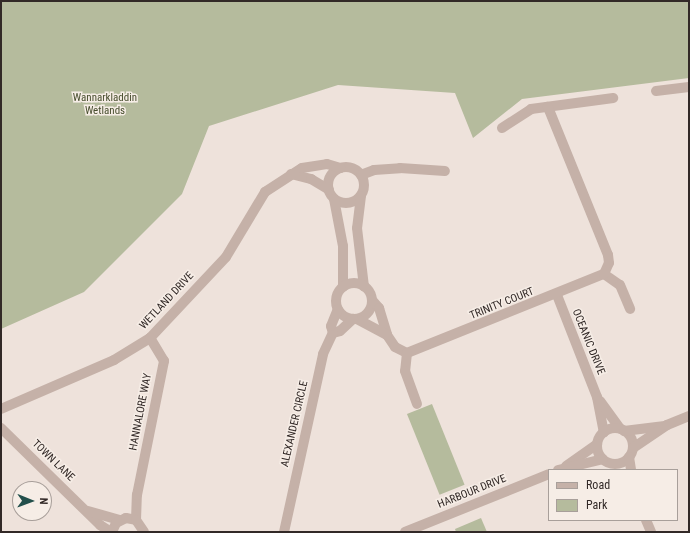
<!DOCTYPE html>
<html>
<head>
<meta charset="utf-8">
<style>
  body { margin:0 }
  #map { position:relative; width:690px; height:533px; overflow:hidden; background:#eee2db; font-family:"Roboto Condensed",sans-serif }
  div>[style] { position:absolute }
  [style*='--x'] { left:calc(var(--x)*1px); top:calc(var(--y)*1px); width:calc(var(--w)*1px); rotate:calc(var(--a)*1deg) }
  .green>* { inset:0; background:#b5bb9d; transform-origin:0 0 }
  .minor>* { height:10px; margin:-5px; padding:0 5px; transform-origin:5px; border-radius:5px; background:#c5b1a8 }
  .minor>.ring { margin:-5px; padding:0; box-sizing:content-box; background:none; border:10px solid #c5b1a8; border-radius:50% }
  span { translate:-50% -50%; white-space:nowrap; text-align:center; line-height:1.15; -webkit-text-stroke:3px #f6ede6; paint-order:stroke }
  .park-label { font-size:11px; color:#474e2e }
  .street-label { font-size:11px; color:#322927 }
  .frame { position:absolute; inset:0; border:2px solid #322927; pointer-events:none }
  .legend { position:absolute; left:548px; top:469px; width:130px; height:52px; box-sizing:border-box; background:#f6ede6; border:1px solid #a89f9a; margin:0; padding:5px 7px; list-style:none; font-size:12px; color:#322927 }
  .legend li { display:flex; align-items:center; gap:8px; height:20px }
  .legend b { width:20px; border:1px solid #a89f9a }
  .north { position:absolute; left:12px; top:481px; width:40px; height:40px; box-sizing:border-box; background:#f6ede6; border:1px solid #a89f9a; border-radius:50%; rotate:91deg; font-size:11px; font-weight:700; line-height:16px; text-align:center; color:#322927 }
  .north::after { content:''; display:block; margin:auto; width:14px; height:18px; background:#224f4b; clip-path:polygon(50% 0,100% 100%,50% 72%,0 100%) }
</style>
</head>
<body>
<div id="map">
  <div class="green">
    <i style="clip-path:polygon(1px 1px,689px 1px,689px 78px,522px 99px,473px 138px,455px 93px,338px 85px,209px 126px,182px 194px,84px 292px,1px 329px)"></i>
    <i style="left:432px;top:404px;width:87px;height:27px;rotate:68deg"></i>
    <i style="clip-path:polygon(481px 518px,487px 532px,456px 532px,455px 529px)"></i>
  </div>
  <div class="minor">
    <i style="--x:656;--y:91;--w:33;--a:-7"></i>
    <i style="--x:502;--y:128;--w:35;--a:-33"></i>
    <i style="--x:531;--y:109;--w:83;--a:-7.6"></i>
    <i class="ring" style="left:328px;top:167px;width:26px;height:26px"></i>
    <i style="--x:291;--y:174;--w:21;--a:14"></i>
    <i style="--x:311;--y:179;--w:21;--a:31"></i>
    <i style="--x:361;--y:175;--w:14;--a:-21"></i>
    <i style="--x:374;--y:170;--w:26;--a:-4"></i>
    <i style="--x:400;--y:168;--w:45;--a:3.8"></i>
    <i style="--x:361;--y:196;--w:32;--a:97"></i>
    <i style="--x:357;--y:228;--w:59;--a:83.2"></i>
    <i style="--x:334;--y:199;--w:48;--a:79.2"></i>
    <i style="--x:343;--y:246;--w:41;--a:90"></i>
    <i style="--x:604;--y:274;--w:19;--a:35"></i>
    <i style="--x:620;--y:285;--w:26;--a:67"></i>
    <i class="ring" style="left:336px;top:283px;width:26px;height:26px"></i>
    <i style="--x:557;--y:295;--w:110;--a:68.6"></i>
    <i style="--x:597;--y:397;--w:36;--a:79"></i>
    <i style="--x:372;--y:300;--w:11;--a:49"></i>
    <i style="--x:379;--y:308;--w:28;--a:73"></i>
    <i style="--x:387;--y:335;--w:14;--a:56"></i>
    <i style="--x:395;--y:347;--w:13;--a:27"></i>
    <i style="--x:407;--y:353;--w:212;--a:-21.9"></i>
    <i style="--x:604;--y:274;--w:12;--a:-66"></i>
    <i style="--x:609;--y:263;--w:8;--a:-97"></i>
    <i style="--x:608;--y:255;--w:160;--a:-112.1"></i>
    <i style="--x:357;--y:319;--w:34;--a:28"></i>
    <i style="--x:333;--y:333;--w:7;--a:-16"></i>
    <i style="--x:340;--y:331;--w:18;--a:-43"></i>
    <i style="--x:407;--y:353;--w:18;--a:96"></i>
    <i style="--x:405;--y:371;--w:35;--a:70"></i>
    <i style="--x:600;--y:401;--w:34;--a:54"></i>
    <i style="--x:1;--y:409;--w:123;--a:-23.4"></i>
    <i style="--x:114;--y:360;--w:42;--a:-31.4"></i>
    <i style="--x:150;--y:338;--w:111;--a:-46.8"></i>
    <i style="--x:226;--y:257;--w:76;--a:-59"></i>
    <i style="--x:265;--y:192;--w:44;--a:-33"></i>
    <i style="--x:302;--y:168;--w:25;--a:-9"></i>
    <i style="--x:327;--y:164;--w:14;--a:17"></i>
    <i style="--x:1;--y:428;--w:139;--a:44.4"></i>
    <i style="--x:100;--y:525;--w:13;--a:32"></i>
    <i class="ring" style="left:597px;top:428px;width:26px;height:26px"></i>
    <i style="--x:624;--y:431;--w:39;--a:-7"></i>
    <i style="--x:633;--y:448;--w:41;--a:-34.1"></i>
    <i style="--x:667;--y:425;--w:24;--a:-22"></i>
    <i style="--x:629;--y:457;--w:13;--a:81"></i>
    <i style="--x:566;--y:466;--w:38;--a:-35"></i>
    <i style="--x:558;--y:470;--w:46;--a:-13.7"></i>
    <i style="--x:88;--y:511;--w:33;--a:16"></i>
    <i style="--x:136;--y:520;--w:25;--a:-88"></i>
    <i style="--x:137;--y:495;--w:137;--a:-78.6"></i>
    <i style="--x:164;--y:361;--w:27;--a:-121"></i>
    <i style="--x:646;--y:520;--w:13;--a:67"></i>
    <i style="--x:112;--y:532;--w:10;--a:-66"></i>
    <i style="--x:116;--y:523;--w:11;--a:-27"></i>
    <i style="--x:126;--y:518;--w:10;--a:11"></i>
    <i style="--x:136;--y:520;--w:14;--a:56"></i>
    <i style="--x:284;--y:532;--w:182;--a:-77.6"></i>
    <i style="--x:323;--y:354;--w:23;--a:-65"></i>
    <i style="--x:333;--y:333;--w:7;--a:-106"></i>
    <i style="--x:331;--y:326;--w:18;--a:-68"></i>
    <i style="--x:405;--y:532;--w:155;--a:-21.9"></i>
  </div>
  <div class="park-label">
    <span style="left:105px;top:105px">Wannarkladdin<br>Wetlands</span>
  </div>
  <div class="street-label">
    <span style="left:167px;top:301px;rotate:-47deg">WETLAND DRIVE</span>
    <span style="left:502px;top:304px;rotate:-22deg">TRINITY COURT</span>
    <span style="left:588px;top:342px;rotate:68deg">OCEANIC DRIVE</span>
    <span style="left:141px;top:412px;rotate:-79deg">HANNALORE WAY</span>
    <span style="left:295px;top:424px;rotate:-77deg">ALEXANDER CIRCLE</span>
    <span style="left:53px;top:461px;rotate:44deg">TOWN LANE</span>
    <span style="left:472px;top:492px;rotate:-22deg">HARBOUR DRIVE</span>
  </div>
  <div class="frame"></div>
  <ul class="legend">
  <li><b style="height:5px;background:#c5b1a8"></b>Road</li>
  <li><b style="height:11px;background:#b5bb9d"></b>Park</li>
  </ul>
  <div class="north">N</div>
</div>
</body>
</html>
